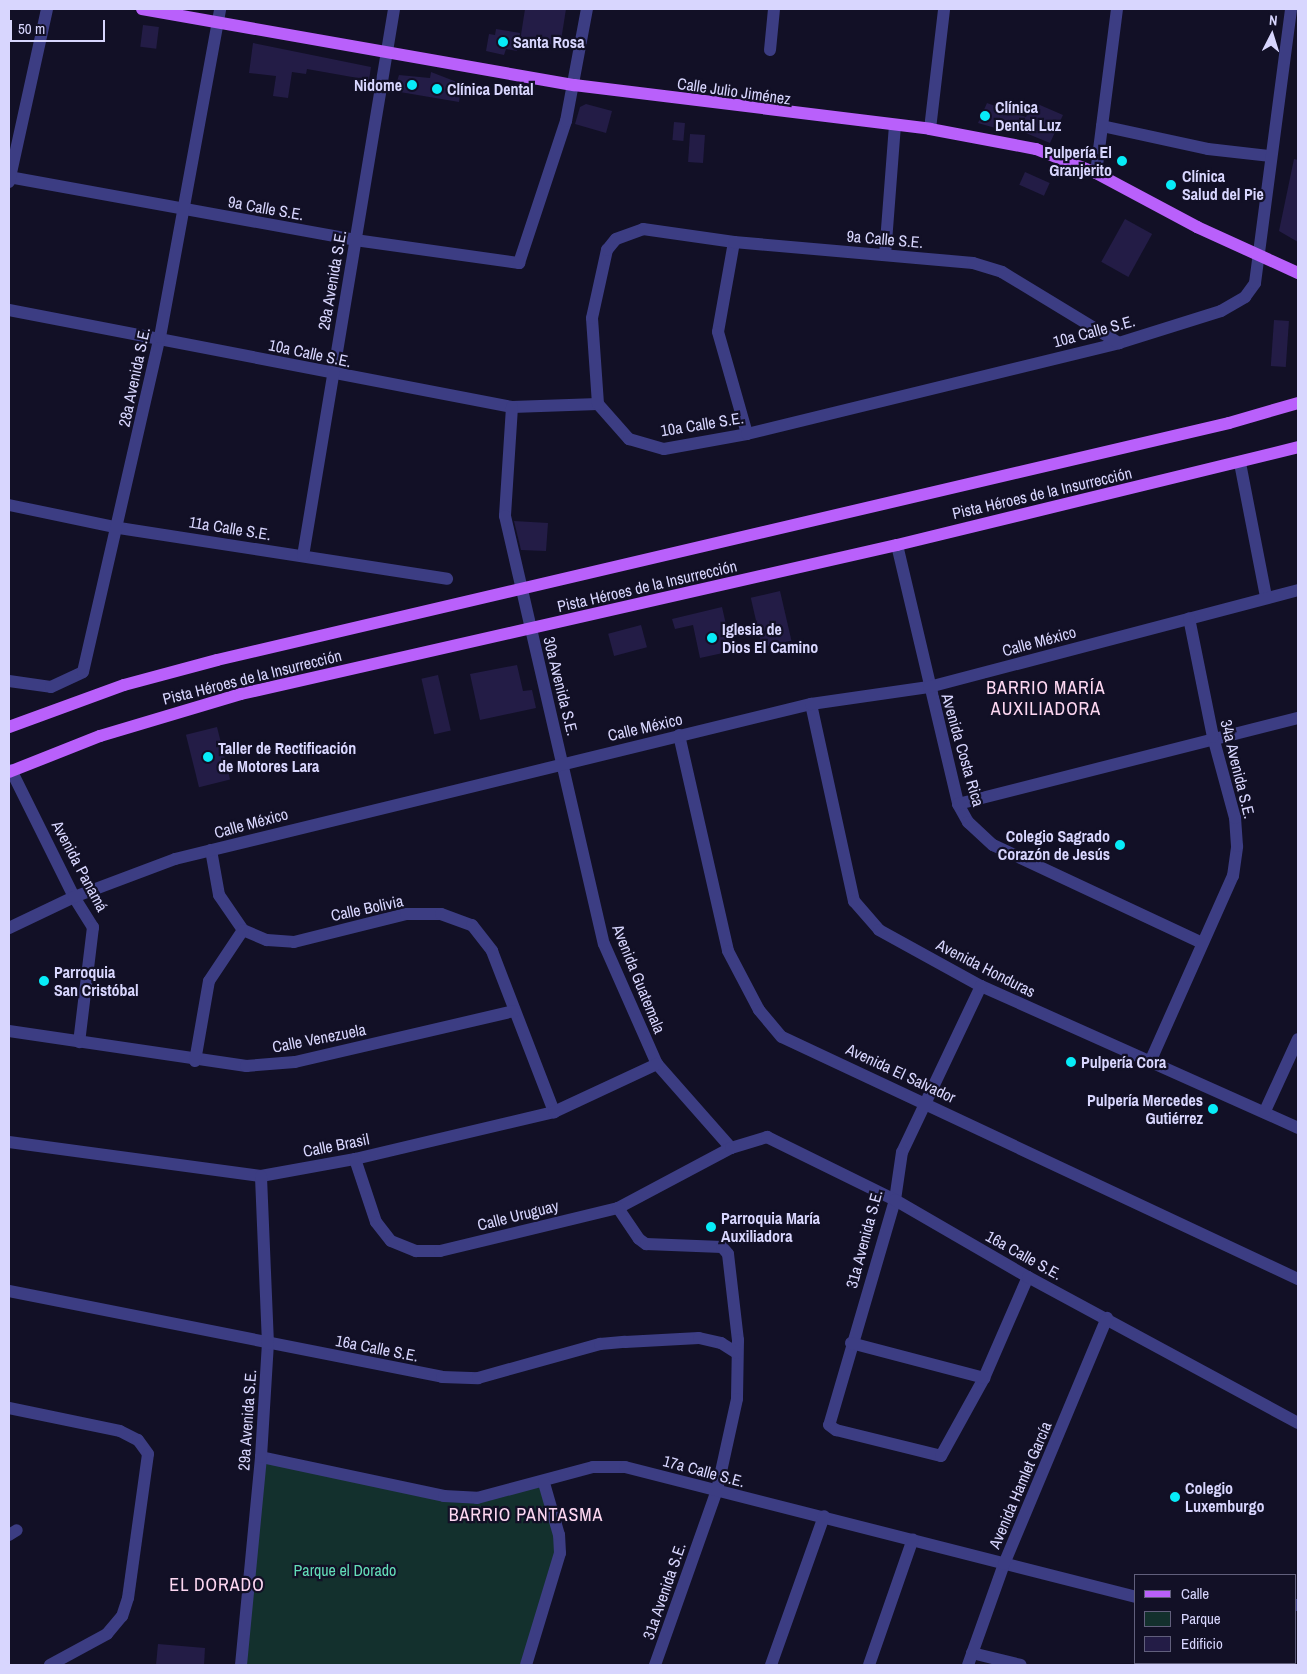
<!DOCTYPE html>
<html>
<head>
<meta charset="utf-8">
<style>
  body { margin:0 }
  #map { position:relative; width:1307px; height:1674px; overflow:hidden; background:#121026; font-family:"Archivo Narrow",sans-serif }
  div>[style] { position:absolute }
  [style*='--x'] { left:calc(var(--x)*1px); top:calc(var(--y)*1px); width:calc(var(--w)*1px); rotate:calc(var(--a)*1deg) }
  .green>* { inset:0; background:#13302d }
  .building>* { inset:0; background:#231c46; transform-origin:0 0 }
  .minor>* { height:12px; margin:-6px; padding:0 6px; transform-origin:6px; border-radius:6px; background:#3c3d83 }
  .major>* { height:12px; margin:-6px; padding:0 6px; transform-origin:6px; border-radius:6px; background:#b960fb }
  .dots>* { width:14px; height:14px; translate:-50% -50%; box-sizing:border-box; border:2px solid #121026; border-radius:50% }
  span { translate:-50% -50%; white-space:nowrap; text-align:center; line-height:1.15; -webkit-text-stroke:4.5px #121026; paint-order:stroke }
  .poi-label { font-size:16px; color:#d8d6fe; font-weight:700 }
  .left { translate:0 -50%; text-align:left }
  .right { translate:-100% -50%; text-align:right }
  .street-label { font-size:16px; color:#d8d6fe }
  .park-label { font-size:16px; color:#63ddb8 }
  .neighbourhood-label { font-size:18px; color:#fed8f2; letter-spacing:1px }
  .frame { position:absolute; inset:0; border:10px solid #d8d6fe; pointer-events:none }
  .legend { position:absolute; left:1134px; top:1574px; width:162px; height:90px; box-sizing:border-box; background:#121026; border:1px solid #615f7c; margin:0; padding:6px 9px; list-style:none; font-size:15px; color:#d8d6fe }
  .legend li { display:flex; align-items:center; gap:10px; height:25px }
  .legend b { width:25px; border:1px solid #615f7c }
  .north { position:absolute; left:1247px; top:10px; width:50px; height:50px; -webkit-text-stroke:4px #121026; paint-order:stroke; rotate:5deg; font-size:14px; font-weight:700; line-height:20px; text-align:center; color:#d8d6fe }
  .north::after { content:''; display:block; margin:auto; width:18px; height:22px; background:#d8d6fe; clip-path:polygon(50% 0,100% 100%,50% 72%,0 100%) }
  .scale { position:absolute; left:10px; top:20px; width:95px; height:22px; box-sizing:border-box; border:2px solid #d8d6fe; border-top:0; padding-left:6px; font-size:15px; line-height:18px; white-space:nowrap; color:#d8d6fe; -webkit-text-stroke:4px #121026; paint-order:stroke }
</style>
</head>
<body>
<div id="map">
  <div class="green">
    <i style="clip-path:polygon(261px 1457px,477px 1498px,544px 1483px,559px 1535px,526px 1665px,241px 1665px)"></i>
  </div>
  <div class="building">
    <i style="clip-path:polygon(525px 9px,566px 9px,560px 47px,520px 41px)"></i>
    <i style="left:143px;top:25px;width:16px;height:22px;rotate:7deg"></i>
    <i style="clip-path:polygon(496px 29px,520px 33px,517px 51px,506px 49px,504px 55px,486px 51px,489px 34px,495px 35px)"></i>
    <i style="clip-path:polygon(253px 43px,371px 67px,369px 80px,307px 69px,306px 74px,292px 72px,288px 98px,273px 96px,276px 76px,249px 73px)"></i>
    <i style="clip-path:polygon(431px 72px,462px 84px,459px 102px,394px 91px,399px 75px,430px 78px)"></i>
    <i style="clip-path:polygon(1033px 102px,1063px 115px,1050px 143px,1004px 124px,1002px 130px,978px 123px,987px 103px,1026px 117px)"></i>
    <i style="clip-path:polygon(586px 104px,612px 111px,606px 133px,575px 124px,580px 107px)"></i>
    <i style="left:674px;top:122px;width:11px;height:18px;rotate:5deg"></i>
    <i style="left:690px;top:134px;width:15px;height:28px;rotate:4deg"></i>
    <i style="clip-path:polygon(1294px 159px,1298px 160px,1298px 242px,1279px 231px)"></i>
    <i style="left:1025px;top:172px;width:27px;height:14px;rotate:24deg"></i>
    <i style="left:1125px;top:219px;width:31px;height:49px;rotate:29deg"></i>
    <i style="left:1274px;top:320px;width:15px;height:46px;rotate:4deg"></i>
    <i style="clip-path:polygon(514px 521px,548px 523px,546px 551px,521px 550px)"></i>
    <i style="left:780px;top:591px;width:51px;height:30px;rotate:77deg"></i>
    <i style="clip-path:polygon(722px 607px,732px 651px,700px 658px,693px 625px,675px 629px,672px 619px)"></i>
    <i style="left:641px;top:625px;width:23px;height:34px;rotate:75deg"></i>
    <i style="clip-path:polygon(517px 665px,523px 691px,532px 690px,536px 708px,480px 720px,470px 674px)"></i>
    <i style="left:438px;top:675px;width:57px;height:17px;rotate:77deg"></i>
    <i style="left:217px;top:727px;width:54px;height:32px;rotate:76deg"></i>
    <i style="clip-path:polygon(158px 1644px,205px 1648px,204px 1665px,156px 1665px)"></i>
  </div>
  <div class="minor">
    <i style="--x:770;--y:50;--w:41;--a:-84.4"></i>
    <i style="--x:1102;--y:126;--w:108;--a:12.2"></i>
    <i style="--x:1208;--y:149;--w:61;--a:6.5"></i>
    <i style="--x:930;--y:129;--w:121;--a:-83.3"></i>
    <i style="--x:1096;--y:173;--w:165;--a:-82.7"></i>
    <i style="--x:9;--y:177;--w:352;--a:10.3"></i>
    <i style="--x:355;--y:240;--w:166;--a:8"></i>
    <i style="--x:519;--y:263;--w:150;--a:-71.7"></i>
    <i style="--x:566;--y:121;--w:114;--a:-79.4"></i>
    <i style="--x:9;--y:182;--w:177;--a:-77.6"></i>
    <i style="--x:734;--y:242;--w:91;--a:100.1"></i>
    <i style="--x:718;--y:332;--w:106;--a:74.1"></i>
    <i style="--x:885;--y:255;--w:130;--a:-85.6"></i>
    <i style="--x:9;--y:310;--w:512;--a:10.92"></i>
    <i style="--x:512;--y:407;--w:86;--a:-2"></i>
    <i style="--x:598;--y:404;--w:47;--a:48.5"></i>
    <i style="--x:629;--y:439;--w:36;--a:16"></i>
    <i style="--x:664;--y:449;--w:84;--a:-10.2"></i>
    <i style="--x:747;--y:434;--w:383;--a:-13.7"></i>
    <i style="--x:1119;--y:343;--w:107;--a:-17.4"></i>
    <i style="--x:1221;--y:311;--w:28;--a:-30"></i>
    <i style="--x:1245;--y:297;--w:17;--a:-54"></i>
    <i style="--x:1255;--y:283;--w:276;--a:-82.5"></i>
    <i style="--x:598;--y:404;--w:86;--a:-94"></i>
    <i style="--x:592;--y:318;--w:70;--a:-77.6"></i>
    <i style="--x:607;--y:250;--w:14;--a:-51"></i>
    <i style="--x:616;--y:239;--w:29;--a:-20"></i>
    <i style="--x:643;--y:229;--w:92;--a:8.1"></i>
    <i style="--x:734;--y:242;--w:240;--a:5"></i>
    <i style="--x:973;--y:263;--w:30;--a:17"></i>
    <i style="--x:1002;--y:272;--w:137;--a:31.3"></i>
    <i style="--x:512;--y:407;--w:109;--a:93.7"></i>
    <i style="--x:505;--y:516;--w:439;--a:77"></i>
    <i style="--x:604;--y:944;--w:131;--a:66.2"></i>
    <i style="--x:657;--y:1064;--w:112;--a:48.6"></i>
    <i style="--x:1240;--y:463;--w:136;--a:79"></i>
    <i style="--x:9;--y:505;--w:112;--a:11.8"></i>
    <i style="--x:119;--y:528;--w:332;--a:8.8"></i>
    <i style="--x:897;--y:545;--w:266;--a:76.7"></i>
    <i style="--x:958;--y:804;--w:21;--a:61"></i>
    <i style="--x:968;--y:822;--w:34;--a:43"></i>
    <i style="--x:993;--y:845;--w:231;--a:25.1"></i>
    <i style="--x:303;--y:556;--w:555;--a:-80.55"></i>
    <i style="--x:9;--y:681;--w:42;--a:8.1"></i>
    <i style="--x:51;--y:687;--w:35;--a:-25"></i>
    <i style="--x:83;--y:672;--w:344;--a:-77.1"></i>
    <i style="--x:160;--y:337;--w:333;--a:-79.6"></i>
    <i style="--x:811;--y:704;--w:202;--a:77.7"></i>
    <i style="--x:854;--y:901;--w:38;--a:49"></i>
    <i style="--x:879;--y:930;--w:116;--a:28.8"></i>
    <i style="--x:981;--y:986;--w:347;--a:24.1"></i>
    <i style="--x:679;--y:735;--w:221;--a:77.2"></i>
    <i style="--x:728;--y:951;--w:67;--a:62.3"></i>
    <i style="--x:759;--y:1010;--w:35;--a:50"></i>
    <i style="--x:782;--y:1037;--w:570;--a:25.13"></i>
    <i style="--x:11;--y:770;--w:142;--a:63.6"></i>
    <i style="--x:74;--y:897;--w:36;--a:58"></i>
    <i style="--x:93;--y:927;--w:116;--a:96.9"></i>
    <i style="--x:958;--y:804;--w:351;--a:-14.2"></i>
    <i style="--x:211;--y:850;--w:46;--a:79.9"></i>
    <i style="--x:219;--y:895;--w:42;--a:55.6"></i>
    <i style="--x:243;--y:930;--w:26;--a:23"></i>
    <i style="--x:267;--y:940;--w:27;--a:4"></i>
    <i style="--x:294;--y:942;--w:115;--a:-14"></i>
    <i style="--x:406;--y:914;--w:35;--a:0"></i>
    <i style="--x:441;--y:914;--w:33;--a:20"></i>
    <i style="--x:472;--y:925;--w:33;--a:52"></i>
    <i style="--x:492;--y:951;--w:173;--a:68.9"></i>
    <i style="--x:9;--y:928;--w:72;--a:-25.5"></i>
    <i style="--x:74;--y:897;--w:108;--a:-20.6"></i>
    <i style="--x:175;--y:859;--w:655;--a:-13.7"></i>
    <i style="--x:811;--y:704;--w:119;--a:-8.2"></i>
    <i style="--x:929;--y:687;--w:382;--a:-14.7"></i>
    <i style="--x:981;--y:986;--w:184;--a:115.4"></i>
    <i style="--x:902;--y:1152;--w:49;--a:98.3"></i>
    <i style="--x:895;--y:1200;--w:234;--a:106.3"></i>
    <i style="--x:829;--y:1425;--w:9;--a:36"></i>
    <i style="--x:836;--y:1430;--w:108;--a:13.9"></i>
    <i style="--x:941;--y:1456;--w:89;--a:-61.1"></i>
    <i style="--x:984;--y:1378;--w:110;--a:-66.5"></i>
    <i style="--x:9;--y:1031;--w:240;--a:8.4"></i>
    <i style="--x:246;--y:1066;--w:49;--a:-4.7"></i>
    <i style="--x:295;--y:1062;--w:225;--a:-13.1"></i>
    <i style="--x:195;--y:1061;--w:81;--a:-80.1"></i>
    <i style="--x:209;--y:981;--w:61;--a:-56.3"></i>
    <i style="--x:1150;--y:1062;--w:204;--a:-66"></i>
    <i style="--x:1233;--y:876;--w:30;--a:-82"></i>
    <i style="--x:1237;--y:846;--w:28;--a:-94"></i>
    <i style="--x:1235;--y:818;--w:84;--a:-105.2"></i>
    <i style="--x:1213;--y:737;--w:121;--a:-101.4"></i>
    <i style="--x:1265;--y:1111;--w:79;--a:-65.4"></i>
    <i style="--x:9;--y:1142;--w:254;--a:7.7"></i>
    <i style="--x:261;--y:1176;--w:96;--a:-10.3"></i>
    <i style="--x:355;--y:1159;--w:204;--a:-13.3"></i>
    <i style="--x:554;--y:1112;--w:114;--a:-25"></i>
    <i style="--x:355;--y:1159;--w:66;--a:71.6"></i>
    <i style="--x:376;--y:1222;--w:24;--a:52"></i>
    <i style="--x:391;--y:1241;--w:27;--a:22"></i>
    <i style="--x:416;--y:1251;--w:24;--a:0"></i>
    <i style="--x:440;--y:1251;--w:183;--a:-13.6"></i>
    <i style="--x:618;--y:1208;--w:128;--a:-28"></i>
    <i style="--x:731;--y:1148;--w:38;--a:-17"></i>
    <i style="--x:767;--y:1137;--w:143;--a:26.2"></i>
    <i style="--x:895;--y:1200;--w:154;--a:30.1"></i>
    <i style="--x:1028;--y:1277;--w:307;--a:28.4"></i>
    <i style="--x:618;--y:1208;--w:37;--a:56"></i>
    <i style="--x:639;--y:1239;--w:9;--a:36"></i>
    <i style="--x:646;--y:1244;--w:76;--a:2.3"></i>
    <i style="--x:722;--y:1247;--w:9;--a:49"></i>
    <i style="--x:728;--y:1254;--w:87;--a:83.4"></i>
    <i style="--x:738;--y:1340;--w:59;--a:91"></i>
    <i style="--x:737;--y:1399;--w:93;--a:102.4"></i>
    <i style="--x:717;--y:1490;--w:186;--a:109.5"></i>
    <i style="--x:9;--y:1291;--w:441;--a:11.2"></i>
    <i style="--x:442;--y:1377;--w:36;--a:2"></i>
    <i style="--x:478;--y:1378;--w:127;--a:-15.6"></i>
    <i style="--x:600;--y:1344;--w:25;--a:-5"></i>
    <i style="--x:625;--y:1342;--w:74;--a:-3.1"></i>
    <i style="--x:699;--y:1338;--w:23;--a:13"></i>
    <i style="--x:721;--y:1343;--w:19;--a:32"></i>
    <i style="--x:851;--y:1343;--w:138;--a:14.7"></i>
    <i style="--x:9;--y:1408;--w:113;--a:11.7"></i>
    <i style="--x:120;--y:1431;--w:20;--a:27"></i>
    <i style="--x:138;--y:1440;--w:17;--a:54"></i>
    <i style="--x:148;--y:1454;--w:145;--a:97.9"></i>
    <i style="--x:128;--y:1598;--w:19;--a:108"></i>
    <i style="--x:122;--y:1616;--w:23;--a:130"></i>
    <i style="--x:107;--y:1634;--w:65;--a:151.5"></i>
    <i style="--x:261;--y:1457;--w:187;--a:12"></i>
    <i style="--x:444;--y:1496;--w:33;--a:3"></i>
    <i style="--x:477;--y:1498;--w:120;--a:-15"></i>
    <i style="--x:593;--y:1467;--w:32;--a:0"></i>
    <i style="--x:625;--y:1467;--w:527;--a:14.27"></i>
    <i style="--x:9;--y:1535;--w:9;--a:-32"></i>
    <i style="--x:1296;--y:1605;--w:2;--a:0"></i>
    <i style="--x:972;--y:1653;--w:50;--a:13.8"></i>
    <i style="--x:241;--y:1665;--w:209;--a:-84.5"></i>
    <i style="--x:261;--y:1457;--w:113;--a:-86.5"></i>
    <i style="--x:268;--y:1344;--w:168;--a:-92.4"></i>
    <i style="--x:526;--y:1665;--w:117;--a:-73.1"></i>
    <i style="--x:560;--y:1553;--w:18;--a:-93"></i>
    <i style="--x:559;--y:1535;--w:54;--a:-106.1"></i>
    <i style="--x:771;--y:1665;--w:158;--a:-70.4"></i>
    <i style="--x:869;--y:1665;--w:133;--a:-70.8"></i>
    <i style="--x:968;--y:1665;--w:107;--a:-70.4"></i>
    <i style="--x:1004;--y:1564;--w:267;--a:-67.3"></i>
  </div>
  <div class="major">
    <i style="--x:142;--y:9;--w:439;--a:10"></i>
    <i style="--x:574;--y:85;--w:359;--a:7"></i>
    <i style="--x:930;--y:129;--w:108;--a:10.7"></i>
    <i style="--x:1036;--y:149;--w:65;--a:21.8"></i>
    <i style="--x:1096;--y:173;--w:115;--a:28.1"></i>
    <i style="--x:1197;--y:227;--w:111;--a:24.5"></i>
    <i style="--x:9;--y:727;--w:122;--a:-20.1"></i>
    <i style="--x:124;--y:685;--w:96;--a:-15"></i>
    <i style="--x:217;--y:660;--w:1039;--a:-13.18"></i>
    <i style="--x:1229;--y:423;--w:72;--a:-16.2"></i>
    <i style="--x:9;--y:772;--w:98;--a:-21.6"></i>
    <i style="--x:100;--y:736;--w:147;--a:-16.6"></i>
    <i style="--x:241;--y:694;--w:673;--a:-12.8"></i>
    <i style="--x:897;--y:545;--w:413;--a:-13.7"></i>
  </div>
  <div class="dots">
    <i style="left:503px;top:42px;background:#07ecf8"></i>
    <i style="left:412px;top:85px;background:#07ecf8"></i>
    <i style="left:437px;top:89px;background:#07ecf8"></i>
    <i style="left:985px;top:116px;background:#07ecf8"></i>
    <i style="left:1122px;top:161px;background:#07ecf8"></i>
    <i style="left:1171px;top:185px;background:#07ecf8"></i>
    <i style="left:712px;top:638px;background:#07ecf8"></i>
    <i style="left:208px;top:757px;background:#07ecf8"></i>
    <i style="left:1120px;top:845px;background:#07ecf8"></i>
    <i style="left:44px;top:981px;background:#07ecf8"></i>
    <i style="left:1071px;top:1062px;background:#07ecf8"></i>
    <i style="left:1213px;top:1109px;background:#07ecf8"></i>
    <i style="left:711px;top:1227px;background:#07ecf8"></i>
    <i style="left:1175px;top:1497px;background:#07ecf8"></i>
  </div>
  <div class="poi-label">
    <span class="left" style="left:513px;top:42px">Santa Rosa</span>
    <span class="right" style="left:402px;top:85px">Nidome</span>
    <span class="left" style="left:447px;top:89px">Clínica Dental</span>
    <span class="left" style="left:995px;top:116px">Clínica<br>Dental Luz</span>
    <span class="right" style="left:1112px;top:161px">Pulpería El<br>Granjerito</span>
    <span class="left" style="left:1182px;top:185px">Clínica<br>Salud del Pie</span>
    <span class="left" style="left:722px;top:638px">Iglesia de<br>Dios El Camino</span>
    <span class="left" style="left:218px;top:757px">Taller de Rectificación<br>de Motores Lara</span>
    <span class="right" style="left:1110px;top:845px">Colegio Sagrado<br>Corazón de Jesús</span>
    <span class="left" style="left:54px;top:981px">Parroquia<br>San Cristóbal</span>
    <span class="left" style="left:1081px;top:1062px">Pulpería Cora</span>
    <span class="right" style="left:1203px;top:1109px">Pulpería Mercedes<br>Gutiérrez</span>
    <span class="left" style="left:721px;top:1227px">Parroquia María<br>Auxiliadora</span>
    <span class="left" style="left:1185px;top:1497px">Colegio<br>Luxemburgo</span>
  </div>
  <div class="street-label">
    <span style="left:734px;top:91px;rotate:8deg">Calle Julio Jiménez</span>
    <span style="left:266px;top:208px;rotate:10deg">9a Calle S.E.</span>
    <span style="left:885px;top:239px;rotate:5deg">9a Calle S.E.</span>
    <span style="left:332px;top:280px;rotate:-80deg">29a Avenida S.E.</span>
    <span style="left:1094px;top:331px;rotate:-15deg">10a Calle S.E.</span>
    <span style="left:310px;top:353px;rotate:12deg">10a Calle S.E.</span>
    <span style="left:134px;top:377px;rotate:-78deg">28a Avenida S.E.</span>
    <span style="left:702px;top:424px;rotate:-9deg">10a Calle S.E.</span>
    <span style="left:1042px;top:493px;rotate:-13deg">Pista Héroes de la Insurrección</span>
    <span style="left:230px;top:528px;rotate:9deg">11a Calle S.E.</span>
    <span style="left:647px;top:586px;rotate:-13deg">Pista Héroes de la Insurrección</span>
    <span style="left:1039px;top:641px;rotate:-15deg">Calle México</span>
    <span style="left:252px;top:677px;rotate:-14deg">Pista Héroes de la Insurrección</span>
    <span style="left:561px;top:686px;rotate:76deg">30a Avenida S.E.</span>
    <span style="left:645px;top:727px;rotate:-13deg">Calle México</span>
    <span style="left:963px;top:750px;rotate:74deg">Avenida Costa Rica</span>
    <span style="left:1238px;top:769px;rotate:76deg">34a Avenida S.E.</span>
    <span style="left:251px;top:823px;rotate:-15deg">Calle México</span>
    <span style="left:80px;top:866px;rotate:62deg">Avenida Panamá</span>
    <span style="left:367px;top:908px;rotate:-12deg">Calle Bolivia</span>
    <span style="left:986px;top:968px;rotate:27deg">Avenida Honduras</span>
    <span style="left:639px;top:979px;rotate:68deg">Avenida Guatemala</span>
    <span style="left:319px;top:1038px;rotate:-11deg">Calle Venezuela</span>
    <span style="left:901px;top:1073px;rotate:25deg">Avenida El Salvador</span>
    <span style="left:336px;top:1145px;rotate:-11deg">Calle Brasil</span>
    <span style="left:518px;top:1215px;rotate:-14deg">Calle Uruguay</span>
    <span style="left:864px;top:1239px;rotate:-75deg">31a Avenida S.E.</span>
    <span style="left:1024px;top:1255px;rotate:29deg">16a Calle S.E.</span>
    <span style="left:377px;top:1348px;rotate:11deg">16a Calle S.E.</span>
    <span style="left:247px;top:1420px;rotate:-86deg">29a Avenida S.E.</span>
    <span style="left:704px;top:1471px;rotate:15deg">17a Calle S.E.</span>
    <span style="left:1020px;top:1485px;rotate:-67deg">Avenida Hamlet García</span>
    <span style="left:664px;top:1591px;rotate:-71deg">31a Avenida S.E.</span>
  </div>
  <div class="park-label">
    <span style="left:345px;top:1570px">Parque el Dorado</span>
  </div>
  <div class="neighbourhood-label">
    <span style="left:1046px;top:699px">BARRIO MARÍA<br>AUXILIADORA</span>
    <span style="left:526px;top:1515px">BARRIO PANTASMA</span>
    <span style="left:217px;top:1585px">EL DORADO</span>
  </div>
  <div class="frame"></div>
  <ul class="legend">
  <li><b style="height:6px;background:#b960fb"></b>Calle</li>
  <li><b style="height:14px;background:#13302d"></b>Parque</li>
  <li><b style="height:14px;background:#231c46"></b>Edificio</li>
  </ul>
  <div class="north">N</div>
  <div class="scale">50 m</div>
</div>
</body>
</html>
